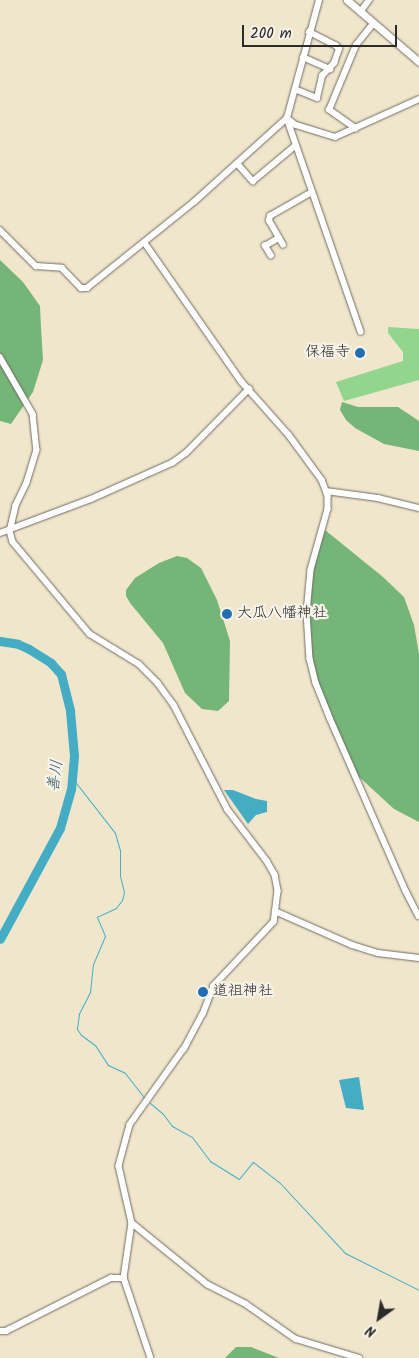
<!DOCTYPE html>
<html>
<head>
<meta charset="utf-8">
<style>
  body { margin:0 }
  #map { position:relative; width:419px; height:1358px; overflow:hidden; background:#f0e6cc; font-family:Kalam,"Klee One",sans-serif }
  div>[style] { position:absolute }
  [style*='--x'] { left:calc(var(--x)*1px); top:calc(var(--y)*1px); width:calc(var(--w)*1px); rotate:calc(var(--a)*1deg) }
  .green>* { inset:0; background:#92d58d }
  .forest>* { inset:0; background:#75b678 }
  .water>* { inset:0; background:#44adc4 }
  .stream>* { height:1px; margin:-0.5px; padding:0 0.5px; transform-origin:0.5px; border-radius:0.5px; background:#44adc4 }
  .river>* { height:9px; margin:-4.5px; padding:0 4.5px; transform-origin:4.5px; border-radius:4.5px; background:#44adc4 }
  .roads { filter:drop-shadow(0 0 1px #706c63) drop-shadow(0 0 1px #706c63) }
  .minor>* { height:5.5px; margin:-2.75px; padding:0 2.75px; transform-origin:2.75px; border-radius:2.75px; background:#fff }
  .major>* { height:7px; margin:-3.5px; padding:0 3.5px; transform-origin:3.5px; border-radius:3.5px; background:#fff }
  .dots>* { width:14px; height:14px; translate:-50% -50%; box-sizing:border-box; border:2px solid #f7f3e8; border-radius:50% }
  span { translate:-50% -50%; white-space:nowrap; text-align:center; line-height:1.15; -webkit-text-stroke:4.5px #f7f3e8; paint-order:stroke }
  .poi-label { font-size:15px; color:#2b2b2b }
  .right { translate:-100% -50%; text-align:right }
  .left { translate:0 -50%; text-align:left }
  .water-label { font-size:16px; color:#345861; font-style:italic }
  .north { position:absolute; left:354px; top:1293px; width:50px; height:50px; -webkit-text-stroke:4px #f7f3e8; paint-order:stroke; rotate:212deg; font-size:14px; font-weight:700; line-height:20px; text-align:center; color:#2b2b2b }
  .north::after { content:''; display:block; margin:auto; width:18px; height:22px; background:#2b2b2b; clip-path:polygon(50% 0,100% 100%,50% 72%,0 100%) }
  .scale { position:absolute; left:242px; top:25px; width:155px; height:22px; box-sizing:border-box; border:2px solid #2b2b2b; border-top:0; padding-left:6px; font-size:15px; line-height:18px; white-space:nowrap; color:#2b2b2b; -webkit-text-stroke:4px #f7f3e8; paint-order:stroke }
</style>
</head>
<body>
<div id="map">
  <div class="green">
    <i style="clip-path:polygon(388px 327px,419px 329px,419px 380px,344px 401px,336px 382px,403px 361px,403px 352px,388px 333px)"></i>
  </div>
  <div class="forest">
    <i style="clip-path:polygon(0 260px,23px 282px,40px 306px,41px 327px,43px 360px,33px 392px,11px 424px,0 421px)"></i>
    <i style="clip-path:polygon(342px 402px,358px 407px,398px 407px,419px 421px,419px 451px,384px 444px,355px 428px,346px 420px,340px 410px)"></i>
    <i style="clip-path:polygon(325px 530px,383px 577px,404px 597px,414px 625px,419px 654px,419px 822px,394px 809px,357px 775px,334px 737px,311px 668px,304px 611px,311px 566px)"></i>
    <i style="clip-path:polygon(177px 556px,187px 558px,201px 568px,217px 600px,230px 641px,229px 701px,218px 711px,202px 709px,185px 693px,163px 643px,130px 603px,126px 596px,126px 590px,135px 578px,159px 563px)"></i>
    <i style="clip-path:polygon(236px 1347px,251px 1347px,279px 1358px,225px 1358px)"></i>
  </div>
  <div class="water">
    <i style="clip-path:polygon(224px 790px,233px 790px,256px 799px,267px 801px,267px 812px,256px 815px,248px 824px)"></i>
    <i style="clip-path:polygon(359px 1077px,364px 1110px,346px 1108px,339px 1080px)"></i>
  </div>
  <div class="stream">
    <i style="--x:73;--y:779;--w:68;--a:52.1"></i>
    <i style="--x:115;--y:833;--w:18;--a:74"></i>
    <i style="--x:120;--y:850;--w:26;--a:90"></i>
    <i style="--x:120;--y:876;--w:16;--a:76"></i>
    <i style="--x:124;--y:892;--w:8;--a:104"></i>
    <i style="--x:122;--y:900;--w:10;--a:127"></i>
    <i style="--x:116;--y:908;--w:21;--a:155"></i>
    <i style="--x:97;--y:917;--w:21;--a:67"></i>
    <i style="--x:105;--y:936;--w:30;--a:113"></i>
    <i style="--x:93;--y:964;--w:28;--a:96"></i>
    <i style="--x:90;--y:992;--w:25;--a:117"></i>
    <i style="--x:79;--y:1014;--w:15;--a:98"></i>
    <i style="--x:77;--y:1029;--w:7;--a:56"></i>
    <i style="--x:81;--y:1035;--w:17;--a:36"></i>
    <i style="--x:95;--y:1045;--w:24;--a:57"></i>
    <i style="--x:108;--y:1065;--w:19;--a:25"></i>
    <i style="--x:125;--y:1073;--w:33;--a:52"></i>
    <i style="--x:150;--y:1103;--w:17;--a:40"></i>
    <i style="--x:163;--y:1114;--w:15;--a:53"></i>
    <i style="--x:172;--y:1126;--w:23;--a:29"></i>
    <i style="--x:192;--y:1137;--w:30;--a:53"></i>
    <i style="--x:210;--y:1161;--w:34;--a:32"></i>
    <i style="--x:239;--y:1179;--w:22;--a:-51"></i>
    <i style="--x:253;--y:1162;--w:34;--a:38"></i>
    <i style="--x:280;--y:1183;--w:96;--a:47.1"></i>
    <i style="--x:345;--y:1253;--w:83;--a:26.6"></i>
  </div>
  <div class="river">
    <i style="--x:0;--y:641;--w:18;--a:9"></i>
    <i style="--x:18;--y:644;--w:12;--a:24"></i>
    <i style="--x:29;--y:649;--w:26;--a:32"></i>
    <i style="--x:51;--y:663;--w:15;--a:48"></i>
    <i style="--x:61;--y:674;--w:38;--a:76"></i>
    <i style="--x:70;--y:711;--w:45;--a:84.9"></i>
    <i style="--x:74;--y:756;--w:33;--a:95"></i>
    <i style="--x:71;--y:789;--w:41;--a:105.8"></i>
    <i style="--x:60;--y:828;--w:126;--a:118.4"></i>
  </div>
  <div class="roads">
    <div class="minor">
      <i style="--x:361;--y:11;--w:14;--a:-54"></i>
      <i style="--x:303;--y:57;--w:30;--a:24"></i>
      <i style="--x:295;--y:89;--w:24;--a:22"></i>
      <i style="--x:317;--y:98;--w:23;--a:-77"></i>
      <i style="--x:322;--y:76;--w:18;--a:-47"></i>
      <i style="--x:334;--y:63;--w:15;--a:-70"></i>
      <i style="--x:339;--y:49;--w:4;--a:-135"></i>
      <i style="--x:336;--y:46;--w:30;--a:-153"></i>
      <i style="--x:287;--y:118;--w:226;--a:70.9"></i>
      <i style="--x:287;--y:118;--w:11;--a:38"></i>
      <i style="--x:296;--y:125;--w:41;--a:17.1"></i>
      <i style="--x:335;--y:137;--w:92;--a:-24.3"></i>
      <i style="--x:356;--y:129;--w:33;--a:-145"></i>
      <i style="--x:329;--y:110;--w:70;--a:-67.4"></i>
      <i style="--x:356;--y:45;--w:28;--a:-51"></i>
      <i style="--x:238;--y:164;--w:23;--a:49"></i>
      <i style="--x:253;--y:181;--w:55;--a:-39.8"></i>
      <i style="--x:0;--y:230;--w:51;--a:45"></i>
      <i style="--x:36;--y:266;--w:26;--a:4"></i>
      <i style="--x:62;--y:268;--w:28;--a:46"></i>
      <i style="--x:81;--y:288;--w:6;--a:0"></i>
      <i style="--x:87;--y:288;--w:137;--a:-38.8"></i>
      <i style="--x:194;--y:202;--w:125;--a:-42.1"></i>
      <i style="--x:287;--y:118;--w:122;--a:-74.8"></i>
      <i style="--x:145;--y:243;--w:169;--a:55.1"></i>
      <i style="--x:242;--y:382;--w:71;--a:48.4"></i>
      <i style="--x:289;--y:435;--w:56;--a:53.7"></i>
      <i style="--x:322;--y:480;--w:17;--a:69"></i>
      <i style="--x:328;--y:496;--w:13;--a:90"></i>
      <i style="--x:328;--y:509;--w:63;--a:105.6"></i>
      <i style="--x:311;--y:570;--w:43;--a:95.3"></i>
      <i style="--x:307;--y:613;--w:46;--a:86.3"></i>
      <i style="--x:310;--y:659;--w:25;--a:76"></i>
      <i style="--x:316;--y:683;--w:38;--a:68"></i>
      <i style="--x:330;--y:718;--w:189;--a:66.3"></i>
      <i style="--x:406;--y:891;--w:28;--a:63"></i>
      <i style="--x:283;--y:245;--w:28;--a:-120"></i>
      <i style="--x:269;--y:221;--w:5;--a:-79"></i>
      <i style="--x:270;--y:216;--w:48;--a:-29.7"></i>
      <i style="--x:271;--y:256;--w:12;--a:-121"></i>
      <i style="--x:265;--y:246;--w:16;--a:-30"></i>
      <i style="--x:0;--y:357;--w:66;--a:59.9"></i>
      <i style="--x:33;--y:414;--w:36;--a:84"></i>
      <i style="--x:37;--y:450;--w:34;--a:107"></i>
      <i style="--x:27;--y:483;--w:25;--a:116"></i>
      <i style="--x:16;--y:506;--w:26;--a:103"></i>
      <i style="--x:10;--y:531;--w:11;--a:75"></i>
      <i style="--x:13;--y:542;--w:120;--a:50.1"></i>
      <i style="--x:90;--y:634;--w:57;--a:31.5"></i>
      <i style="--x:139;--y:664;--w:27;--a:45"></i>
      <i style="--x:158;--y:683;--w:27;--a:54"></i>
      <i style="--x:174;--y:705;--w:118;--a:62.8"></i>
      <i style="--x:228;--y:810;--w:64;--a:52.6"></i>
      <i style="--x:267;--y:861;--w:16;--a:60"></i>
      <i style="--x:275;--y:875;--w:16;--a:79"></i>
      <i style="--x:278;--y:891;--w:31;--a:97"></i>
      <i style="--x:274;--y:922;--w:88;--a:133.2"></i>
      <i style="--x:214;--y:986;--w:30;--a:111"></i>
      <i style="--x:203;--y:1014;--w:40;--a:118"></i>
      <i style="--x:184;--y:1049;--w:93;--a:125.4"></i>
      <i style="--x:130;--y:1125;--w:42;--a:105"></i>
      <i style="--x:119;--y:1166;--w:58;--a:77.2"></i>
      <i style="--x:132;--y:1223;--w:56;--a:98.3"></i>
      <i style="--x:124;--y:1278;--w:84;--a:71.4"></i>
      <i style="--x:326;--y:491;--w:52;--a:7.7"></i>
      <i style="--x:378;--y:498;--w:42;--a:13.7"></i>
      <i style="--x:0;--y:533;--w:97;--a:-20.5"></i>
      <i style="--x:91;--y:499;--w:89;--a:-24"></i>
      <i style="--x:172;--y:463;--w:17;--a:-36"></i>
      <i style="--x:186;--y:453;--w:90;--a:-45.5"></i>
      <i style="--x:275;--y:911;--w:84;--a:23.8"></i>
      <i style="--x:352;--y:945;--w:27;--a:17"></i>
      <i style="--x:378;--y:953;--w:41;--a:7"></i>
      <i style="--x:132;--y:1223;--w:97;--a:39.1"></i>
      <i style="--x:207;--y:1284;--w:44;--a:27.1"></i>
      <i style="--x:246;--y:1304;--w:61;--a:35"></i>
      <i style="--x:296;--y:1339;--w:66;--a:16.8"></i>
      <i style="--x:0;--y:1331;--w:6;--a:0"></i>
      <i style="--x:6;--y:1331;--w:118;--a:-26.8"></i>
      <i style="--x:111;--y:1278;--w:13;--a:0"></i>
    </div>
    <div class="major">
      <i style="--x:347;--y:0;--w:95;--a:40.7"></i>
    </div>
  </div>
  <div class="dots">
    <i style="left:360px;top:353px;background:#1f6fb2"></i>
    <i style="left:227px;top:614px;background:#1f6fb2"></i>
    <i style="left:203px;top:992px;background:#1f6fb2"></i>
  </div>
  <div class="poi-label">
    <span class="right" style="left:350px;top:353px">保福寺</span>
    <span class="left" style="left:237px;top:614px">大瓜八幡神社</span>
    <span class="left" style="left:213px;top:992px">道祖神社</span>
  </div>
  <div class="water-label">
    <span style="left:56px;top:776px;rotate:-82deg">善川</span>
  </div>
  <div class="north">N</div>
  <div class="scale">200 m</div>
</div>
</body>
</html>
